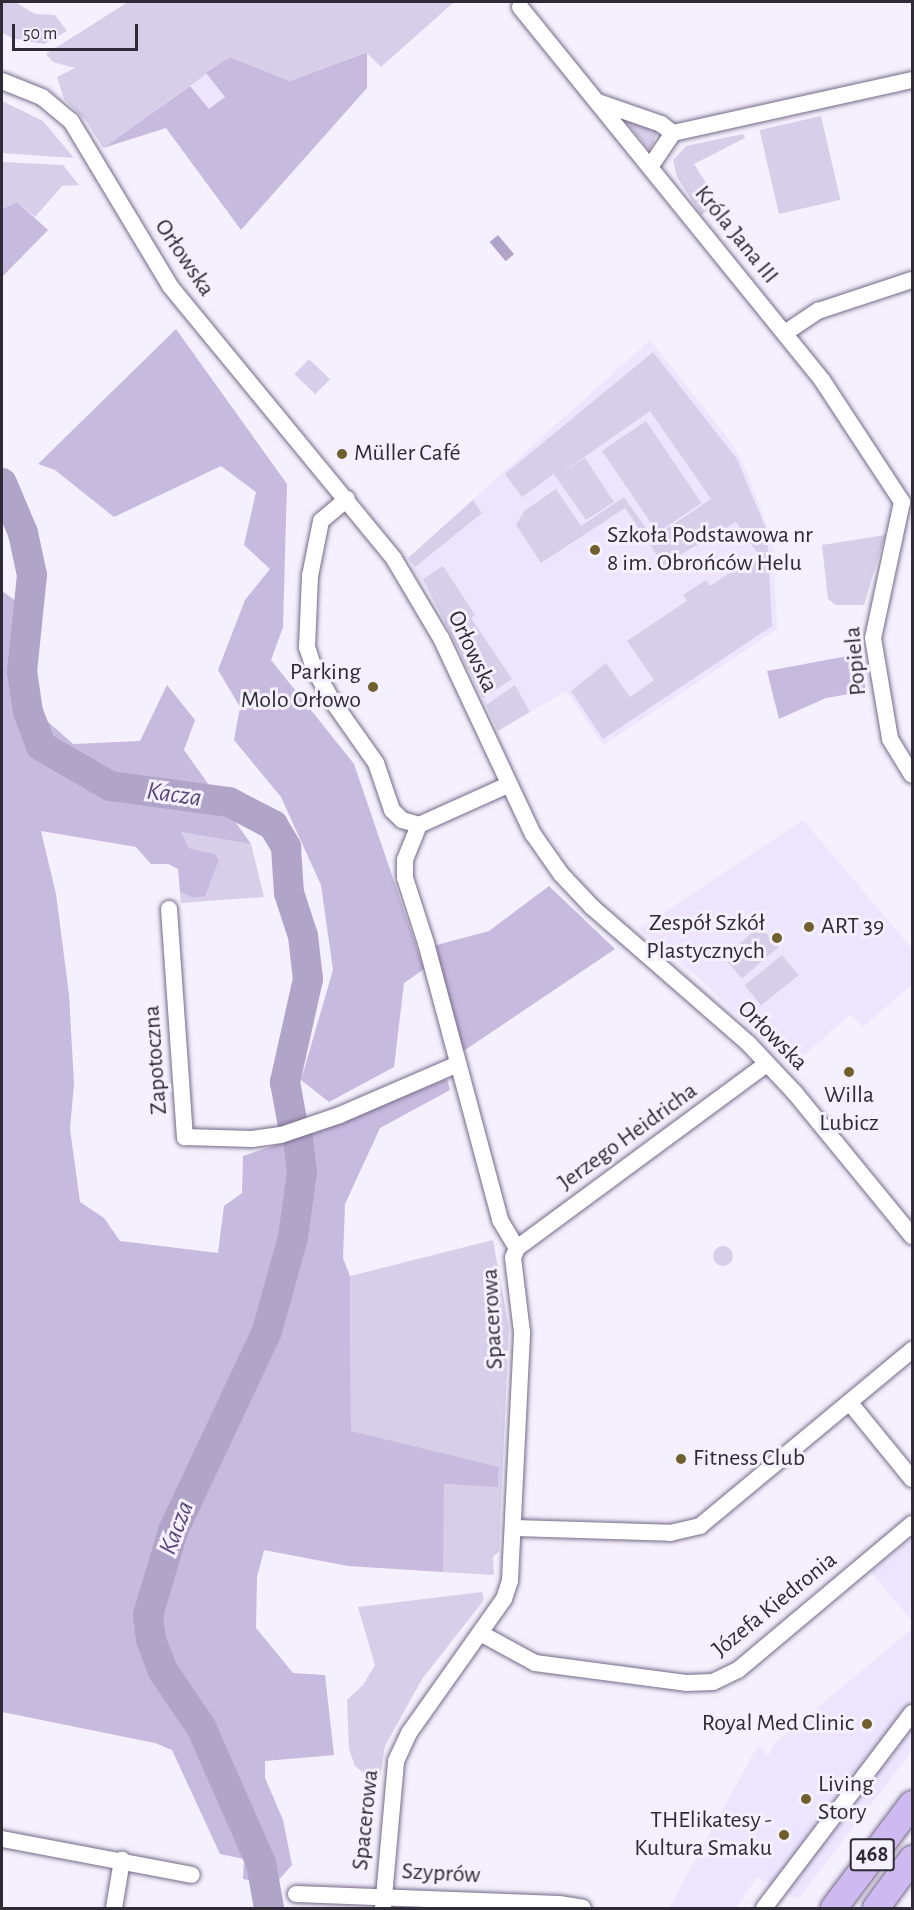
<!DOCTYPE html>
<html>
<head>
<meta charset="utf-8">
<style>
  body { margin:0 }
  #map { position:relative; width:914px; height:1910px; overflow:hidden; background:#f4f0fd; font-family:"Alegreya Sans",sans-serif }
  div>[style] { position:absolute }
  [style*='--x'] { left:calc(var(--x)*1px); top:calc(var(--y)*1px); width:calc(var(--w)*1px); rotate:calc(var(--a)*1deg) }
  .built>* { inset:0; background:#ede5fe; transform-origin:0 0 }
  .green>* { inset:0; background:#d7cee9; transform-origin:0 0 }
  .round { border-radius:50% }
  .forest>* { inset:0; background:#c7badf }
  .water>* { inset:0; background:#b1a4c9; transform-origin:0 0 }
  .river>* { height:30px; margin:-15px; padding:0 15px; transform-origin:15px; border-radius:15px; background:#b1a4c9 }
  .roads { filter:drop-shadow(0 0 2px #756a88) drop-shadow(0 0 2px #756a88) }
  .street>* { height:16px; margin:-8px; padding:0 8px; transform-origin:8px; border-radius:8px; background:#fff }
  .primary>* { height:26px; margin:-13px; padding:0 13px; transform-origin:13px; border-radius:13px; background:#ceb9f0 }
  .dots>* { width:16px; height:16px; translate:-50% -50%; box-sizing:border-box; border:3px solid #f4f0fd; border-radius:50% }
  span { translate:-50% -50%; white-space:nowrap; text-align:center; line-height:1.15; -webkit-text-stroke:6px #f4f0fd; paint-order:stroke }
  .shield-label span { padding:2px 4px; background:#f4f0fd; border:2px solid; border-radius:4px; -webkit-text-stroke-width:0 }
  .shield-label { font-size:22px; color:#2e2a36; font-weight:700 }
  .street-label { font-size:24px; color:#2e2a36 }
  .poi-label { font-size:24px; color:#2e2a36 }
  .left { translate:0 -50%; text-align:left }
  .right { translate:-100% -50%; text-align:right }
  .water-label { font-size:26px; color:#5b477a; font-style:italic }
  .frame { position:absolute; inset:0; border:3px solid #2e2a36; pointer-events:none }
  .scale { position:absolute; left:12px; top:24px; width:126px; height:27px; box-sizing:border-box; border:3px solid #2e2a36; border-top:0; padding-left:8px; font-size:18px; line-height:21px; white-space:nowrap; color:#2e2a36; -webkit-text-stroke:4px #f4f0fd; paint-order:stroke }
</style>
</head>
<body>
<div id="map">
  <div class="built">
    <i style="left:206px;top:73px;width:31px;height:21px;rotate:52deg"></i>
    <i style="clip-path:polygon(650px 340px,734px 446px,746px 470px,773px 542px,777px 629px,603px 745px,566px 691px,498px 731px,454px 635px,408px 558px)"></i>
    <i style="clip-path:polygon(803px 820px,912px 949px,912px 984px,863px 1027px,851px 1014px,789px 1068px,706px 984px,639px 929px)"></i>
    <i style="clip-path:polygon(912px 1537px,912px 1621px,871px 1572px)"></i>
    <i style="clip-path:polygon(912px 1629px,912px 1751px,798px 1899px,757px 1877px,736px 1908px,669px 1908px,758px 1745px,768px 1756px,776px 1742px)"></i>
  </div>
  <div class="green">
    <i style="clip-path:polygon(2px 2px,15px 2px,35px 14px,55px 15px,67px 31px,44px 44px,12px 38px,2px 32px)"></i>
    <i style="clip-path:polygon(128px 2px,454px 2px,381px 67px,366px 52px,290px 81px,230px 57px,103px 148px,87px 122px,64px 99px,57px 77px,75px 68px,53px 62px,46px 54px)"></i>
    <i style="clip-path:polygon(2px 101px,43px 121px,74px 158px,2px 153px)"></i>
    <i style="left:821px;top:116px;width:86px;height:63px;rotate:77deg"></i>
    <i style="clip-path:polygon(625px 120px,658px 131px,651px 148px,648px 148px)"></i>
    <i style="clip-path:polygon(743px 134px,745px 138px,694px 164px,719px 203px,701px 215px,677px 177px,673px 160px,686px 146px)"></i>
    <i style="clip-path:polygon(2px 162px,63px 165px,79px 185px,62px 186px,35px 217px,17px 202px,2px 209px)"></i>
    <i style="clip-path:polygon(653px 352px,737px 459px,767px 531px,772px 626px,603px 739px,571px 691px,606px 663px,630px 697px,654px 680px,627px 641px,687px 601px,683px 595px,706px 580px,710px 586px,758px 554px,736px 522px,666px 563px,667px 570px,625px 508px,541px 563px,516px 525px,524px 511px,556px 489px,581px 526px,624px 497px,653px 538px,711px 499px,650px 411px,563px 472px,585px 458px,614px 502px,586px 520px,554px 474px,522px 497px,505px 474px)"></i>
    <i style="left:309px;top:359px;width:29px;height:21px;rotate:44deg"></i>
    <i style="left:646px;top:421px;width:99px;height:53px;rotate:56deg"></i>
    <i style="clip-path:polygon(473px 500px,482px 513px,415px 567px,408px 558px)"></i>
    <i style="clip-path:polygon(885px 535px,864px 605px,836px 605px,828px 599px,822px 545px)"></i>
    <i style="clip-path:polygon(443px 566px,475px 615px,471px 618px,512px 679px,483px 698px,423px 579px)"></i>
    <i style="clip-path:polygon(515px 685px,530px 712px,498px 731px,486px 705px)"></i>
    <i style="clip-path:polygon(181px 832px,251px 844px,264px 897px,181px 903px,180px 892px,194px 898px,210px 882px,219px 860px,215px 854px,189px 848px)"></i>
    <i style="left:760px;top:926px;width:28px;height:48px;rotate:49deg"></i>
    <i style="left:782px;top:955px;width:26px;height:48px;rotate:51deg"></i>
    <i style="clip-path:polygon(493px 1240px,509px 1328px,499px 1551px,493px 1557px,494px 1575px,443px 1572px,443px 1484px,498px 1486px,499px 1467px,351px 1432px,350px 1276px)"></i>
    <i class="round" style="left:713px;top:1246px;width:20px;height:20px"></i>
    <i style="clip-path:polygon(482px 1592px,484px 1600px,422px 1679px,385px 1746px,380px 1776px,371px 1779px,355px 1766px,349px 1749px,347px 1700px,363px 1685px,375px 1665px,358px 1607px)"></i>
  </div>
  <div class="forest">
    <i style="clip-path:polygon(367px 52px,367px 88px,241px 230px,166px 128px,103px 148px,190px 86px,209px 109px,225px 97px,206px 73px,230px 57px,290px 81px)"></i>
    <i style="clip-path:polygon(17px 202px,48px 230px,2px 277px,2px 209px)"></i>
    <i style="clip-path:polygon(176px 329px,287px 484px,283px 627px,271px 660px,354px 764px,424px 969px,404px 983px,394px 1067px,329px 1102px,301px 1080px,333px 970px,321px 885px,281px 797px,234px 740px,240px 707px,218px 670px,245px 600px,270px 569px,244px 545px,256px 492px,221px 466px,114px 517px,55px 470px,38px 464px)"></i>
    <i style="clip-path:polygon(2px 591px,17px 602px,37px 712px,73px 744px,140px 741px,167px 685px,195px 720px,184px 750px,251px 844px,181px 832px,189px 848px,215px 854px,219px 860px,205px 896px,194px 898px,180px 892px,178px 869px,168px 864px,151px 864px,136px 847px,41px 831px,56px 894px,69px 994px,74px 1084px,70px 1129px,80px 1202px,104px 1218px,120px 1241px,218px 1253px,224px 1206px,242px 1193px,243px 1156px,315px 1132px,447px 1079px,450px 1090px,380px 1128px,345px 1204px,343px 1258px,350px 1276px,351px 1431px,499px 1467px,498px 1487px,444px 1484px,443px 1572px,348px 1566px,264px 1550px,257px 1577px,256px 1628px,293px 1673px,325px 1675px,334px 1755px,265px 1761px,265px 1778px,283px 1820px,292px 1865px,274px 1885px,243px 1879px,244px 1859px,220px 1854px,172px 1750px,155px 1743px,2px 1712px)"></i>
    <i style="clip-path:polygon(859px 654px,866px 691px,826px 698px,779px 719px,767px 671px)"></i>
    <i style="clip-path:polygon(549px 886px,615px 949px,462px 1052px,433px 946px,489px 931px)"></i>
  </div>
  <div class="water">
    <i style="left:498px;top:235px;width:25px;height:11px;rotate:50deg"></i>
  </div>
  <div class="river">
    <i style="--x:2;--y:483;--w:54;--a:67.2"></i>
    <i style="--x:23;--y:533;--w:43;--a:77.9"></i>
    <i style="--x:32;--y:575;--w:97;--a:95.9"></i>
    <i style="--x:22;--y:671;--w:41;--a:81.7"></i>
    <i style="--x:28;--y:712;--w:36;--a:69"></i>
    <i style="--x:41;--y:746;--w:80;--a:30.1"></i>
    <i style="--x:110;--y:786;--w:120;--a:7.7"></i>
    <i style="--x:229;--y:802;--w:50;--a:27.6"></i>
    <i style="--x:273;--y:825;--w:26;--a:59"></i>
    <i style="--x:286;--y:847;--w:46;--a:86.3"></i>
    <i style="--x:289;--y:893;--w:45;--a:72"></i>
    <i style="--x:303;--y:936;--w:43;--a:83.4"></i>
    <i style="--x:308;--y:979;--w:106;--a:102.6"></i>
    <i style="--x:285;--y:1082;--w:45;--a:79.7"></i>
    <i style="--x:269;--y:1908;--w:46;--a:-100.1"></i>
    <i style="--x:261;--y:1863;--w:149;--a:-113.8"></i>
    <i style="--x:201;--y:1727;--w:68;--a:-124.2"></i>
    <i style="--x:163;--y:1671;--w:33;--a:-111"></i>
    <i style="--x:151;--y:1640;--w:25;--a:-97"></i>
    <i style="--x:148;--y:1615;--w:88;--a:-73.4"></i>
    <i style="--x:173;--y:1531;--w:221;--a:-64.8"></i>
    <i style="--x:267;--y:1331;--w:98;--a:-74.5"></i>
    <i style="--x:293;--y:1237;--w:66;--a:-82.1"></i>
    <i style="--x:302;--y:1172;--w:33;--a:-97"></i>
  </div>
  <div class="roads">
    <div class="street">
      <i style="--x:520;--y:7;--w:480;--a:51"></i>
      <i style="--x:822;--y:380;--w:146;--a:56.7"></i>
      <i style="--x:2;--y:81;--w:43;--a:21.8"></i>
      <i style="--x:42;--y:97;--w:38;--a:40"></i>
      <i style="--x:71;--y:121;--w:192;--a:59"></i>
      <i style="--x:170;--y:286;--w:353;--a:50.6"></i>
      <i style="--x:394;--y:559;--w:92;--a:59.3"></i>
      <i style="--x:441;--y:638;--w:217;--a:64.9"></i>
      <i style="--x:533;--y:834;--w:49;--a:55"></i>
      <i style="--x:561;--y:874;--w:45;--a:46.8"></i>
      <i style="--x:592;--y:907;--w:208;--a:41.1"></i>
      <i style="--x:749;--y:1044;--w:67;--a:46.8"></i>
      <i style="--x:795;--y:1093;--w:185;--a:50.7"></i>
      <i style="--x:598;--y:102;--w:67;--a:19.2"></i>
      <i style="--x:661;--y:124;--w:15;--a:37"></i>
      <i style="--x:650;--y:167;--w:41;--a:-55.9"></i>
      <i style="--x:673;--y:133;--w:245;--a:-12.5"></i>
      <i style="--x:785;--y:333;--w:40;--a:-34"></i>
      <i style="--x:818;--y:311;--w:99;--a:-18.3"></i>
      <i style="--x:347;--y:499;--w:34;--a:140"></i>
      <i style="--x:321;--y:521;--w:56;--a:101.3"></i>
      <i style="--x:310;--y:576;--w:71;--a:92.4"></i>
      <i style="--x:307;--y:647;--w:23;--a:72"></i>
      <i style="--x:314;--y:669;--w:38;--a:60"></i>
      <i style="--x:333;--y:702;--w:75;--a:54.8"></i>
      <i style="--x:376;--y:763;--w:50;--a:71.2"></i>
      <i style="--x:392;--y:810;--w:14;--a:45"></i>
      <i style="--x:402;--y:820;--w:18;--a:16"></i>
      <i style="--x:902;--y:502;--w:139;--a:102"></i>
      <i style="--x:873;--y:638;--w:102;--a:80.4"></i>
      <i style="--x:890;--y:739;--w:42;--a:58.6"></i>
      <i style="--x:419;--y:825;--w:38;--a:112"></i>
      <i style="--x:405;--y:860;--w:18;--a:90"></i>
      <i style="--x:405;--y:878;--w:68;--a:72.1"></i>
      <i style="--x:426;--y:943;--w:287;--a:75"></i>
      <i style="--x:500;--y:1220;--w:33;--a:59"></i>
      <i style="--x:419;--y:825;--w:98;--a:-24.2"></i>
      <i style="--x:169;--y:909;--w:229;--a:86"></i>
      <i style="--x:185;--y:1137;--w:67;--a:1.7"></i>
      <i style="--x:252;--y:1139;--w:29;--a:-8"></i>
      <i style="--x:281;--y:1135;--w:62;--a:-18.7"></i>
      <i style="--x:340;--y:1115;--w:129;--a:-23.4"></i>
      <i style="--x:517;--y:1248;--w:310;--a:-36.4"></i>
      <i style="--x:850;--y:1403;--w:98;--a:50.8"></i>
      <i style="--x:515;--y:1528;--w:155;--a:1.8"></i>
      <i style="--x:670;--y:1533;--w:31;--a:-13"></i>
      <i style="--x:700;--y:1526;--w:276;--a:-39.7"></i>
      <i style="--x:482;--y:1634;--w:60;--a:28.7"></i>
      <i style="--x:535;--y:1663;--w:152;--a:7.5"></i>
      <i style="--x:686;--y:1683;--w:27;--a:-2"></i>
      <i style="--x:713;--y:1682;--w:28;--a:-26"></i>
      <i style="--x:738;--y:1670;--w:227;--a:-40"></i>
      <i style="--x:2;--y:1839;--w:193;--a:10.7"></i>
      <i style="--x:296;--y:1894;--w:263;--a:2.2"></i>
      <i style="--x:559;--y:1904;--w:24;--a:9"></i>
      <i style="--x:114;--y:1908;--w:49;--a:-80.5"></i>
      <i style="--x:383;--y:1908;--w:148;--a:-84.9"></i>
      <i style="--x:396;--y:1761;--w:31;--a:-65"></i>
      <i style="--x:409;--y:1733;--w:164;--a:-54.7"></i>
      <i style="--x:504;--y:1599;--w:20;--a:-72"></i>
      <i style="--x:510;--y:1580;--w:248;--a:-87.2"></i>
      <i style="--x:522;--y:1332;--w:75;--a:-96.9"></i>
      <i style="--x:513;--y:1258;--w:11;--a:-68"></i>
      <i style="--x:764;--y:1908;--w:245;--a:-52.8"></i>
    </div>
    <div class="primary">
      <i style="--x:834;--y:1908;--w:130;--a:-53.1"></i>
      <i style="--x:876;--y:1908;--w:61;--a:-53.7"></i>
    </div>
  </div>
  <div class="dots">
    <i style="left:342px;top:454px;background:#70602d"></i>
    <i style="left:595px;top:550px;background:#70602d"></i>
    <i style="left:373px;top:687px;background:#70602d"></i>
    <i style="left:809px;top:927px;background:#70602d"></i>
    <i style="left:777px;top:938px;background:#70602d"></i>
    <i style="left:849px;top:1072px;background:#70602d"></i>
    <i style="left:681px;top:1459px;background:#70602d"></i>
    <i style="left:867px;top:1724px;background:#70602d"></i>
    <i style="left:806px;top:1799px;background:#70602d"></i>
    <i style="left:784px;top:1835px;background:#70602d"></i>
  </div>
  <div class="shield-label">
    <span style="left:872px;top:1855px">468</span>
  </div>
  <div class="street-label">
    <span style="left:736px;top:235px;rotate:51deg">Króla Jana III</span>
    <span style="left:184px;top:258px;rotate:56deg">Orłowska</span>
    <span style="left:472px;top:652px;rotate:65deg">Orłowska</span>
    <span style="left:856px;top:661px;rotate:-95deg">Popiela</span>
    <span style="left:772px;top:1036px;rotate:45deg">Orłowska</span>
    <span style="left:156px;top:1060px;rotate:-94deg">Zapotoczna</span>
    <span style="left:628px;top:1137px;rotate:-36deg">Jerzego Heidricha</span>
    <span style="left:493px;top:1319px;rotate:-93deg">Spacerowa</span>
    <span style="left:775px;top:1605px;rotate:-39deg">Józefa Kiedronia</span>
    <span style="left:366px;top:1820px;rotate:-84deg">Spacerowa</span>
    <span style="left:441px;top:1874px;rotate:3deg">Szyprów</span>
  </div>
  <div class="poi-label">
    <span class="left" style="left:354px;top:454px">Müller Café</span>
    <span class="left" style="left:607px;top:550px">Szkoła Podstawowa nr<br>8 im. Obrońców Helu</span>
    <span class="right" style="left:361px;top:687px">Parking<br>Molo Orłowo</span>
    <span class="right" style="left:765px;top:938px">Zespół Szkół<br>Plastycznych</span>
    <span class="left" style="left:821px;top:927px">ART 39</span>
    <span style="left:849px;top:1110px">Willa<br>Lubicz</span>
    <span class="left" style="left:693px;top:1459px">Fitness Club</span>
    <span class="right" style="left:854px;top:1724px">Royal Med Clinic</span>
    <span class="left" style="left:818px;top:1799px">Living<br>Story</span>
    <span class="right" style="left:772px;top:1835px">THElikatesy -<br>Kultura Smaku</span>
  </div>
  <div class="water-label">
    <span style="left:174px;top:795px;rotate:8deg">Kacza</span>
    <span style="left:177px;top:1528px;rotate:-69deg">Kacza</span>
  </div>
  <div class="frame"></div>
  <div class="scale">50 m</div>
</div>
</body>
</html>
